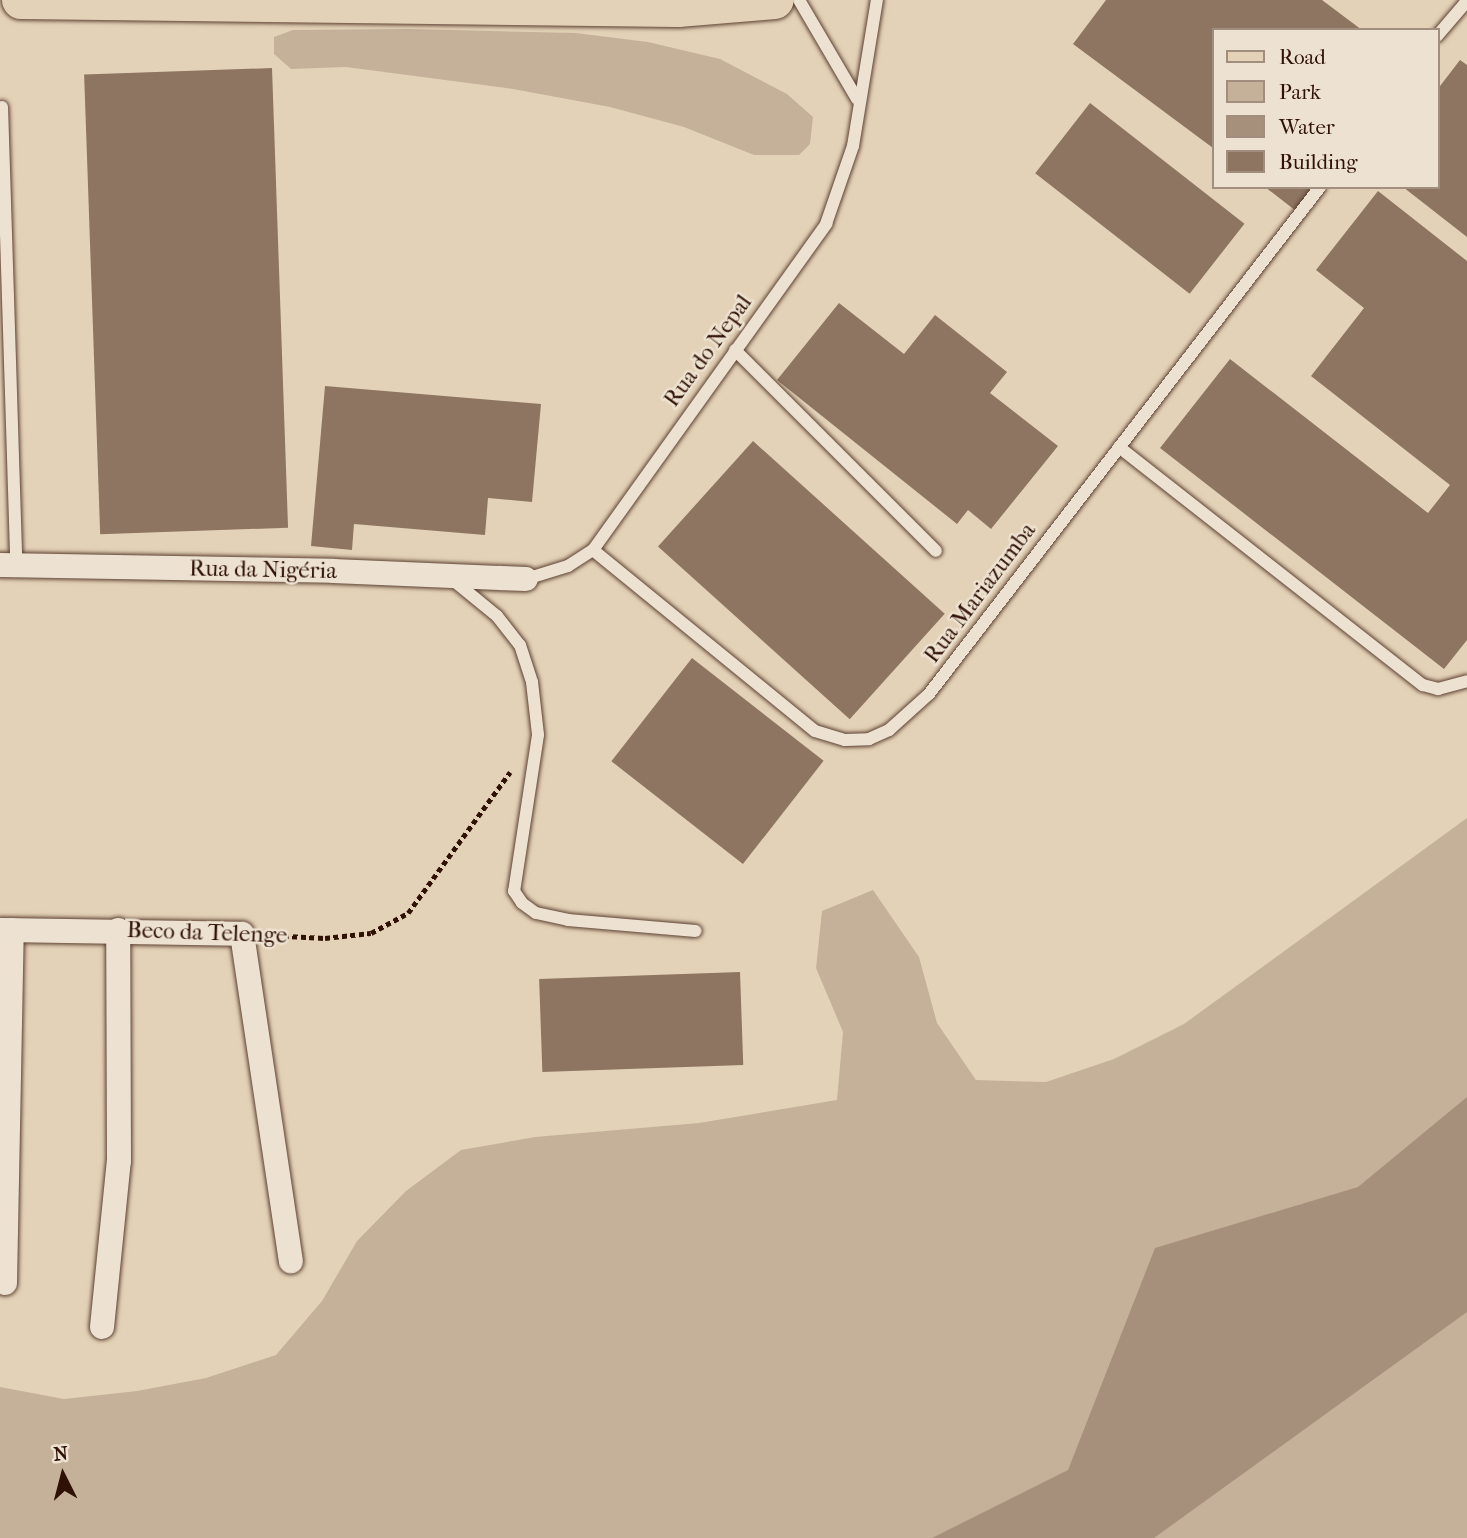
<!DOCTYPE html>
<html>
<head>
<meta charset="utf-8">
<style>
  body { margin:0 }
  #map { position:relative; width:1467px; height:1538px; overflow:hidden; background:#e4d2b8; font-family:"IM FELL French Canon",serif }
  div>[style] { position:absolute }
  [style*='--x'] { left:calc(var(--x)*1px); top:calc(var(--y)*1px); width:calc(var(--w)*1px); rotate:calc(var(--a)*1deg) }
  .green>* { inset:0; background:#c5b19a }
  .water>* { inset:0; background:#a7907b }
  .building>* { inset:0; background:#8e7562; transform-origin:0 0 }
  .path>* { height:4.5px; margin-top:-2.25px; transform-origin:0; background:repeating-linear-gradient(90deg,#301105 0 5px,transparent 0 8.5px) }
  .roads { filter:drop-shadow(0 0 2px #5d4132) drop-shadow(0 0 2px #5d4132) }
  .lane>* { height:12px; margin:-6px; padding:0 6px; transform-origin:6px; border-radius:6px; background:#ede2d1 }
  .street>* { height:24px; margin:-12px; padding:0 12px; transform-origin:12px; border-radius:12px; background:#ede2d1 }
  .primary>* { height:38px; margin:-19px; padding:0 19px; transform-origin:19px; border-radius:19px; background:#e4d2b8 }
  span { translate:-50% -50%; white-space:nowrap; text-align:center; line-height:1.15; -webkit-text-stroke:5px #ede2d1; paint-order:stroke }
  .street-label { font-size:23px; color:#301105 }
  .legend { position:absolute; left:1212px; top:28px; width:228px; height:161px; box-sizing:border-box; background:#ede2d1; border:2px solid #a18e7f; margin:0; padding:9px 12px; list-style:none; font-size:21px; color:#301105 }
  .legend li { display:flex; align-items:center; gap:14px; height:35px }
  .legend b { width:35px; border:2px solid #a18e7f }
  .north { position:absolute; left:28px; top:1440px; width:70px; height:70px; -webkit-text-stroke:5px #ede2d1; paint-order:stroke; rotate:354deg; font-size:19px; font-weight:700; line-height:28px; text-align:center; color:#301105 }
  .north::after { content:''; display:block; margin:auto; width:24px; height:32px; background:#301105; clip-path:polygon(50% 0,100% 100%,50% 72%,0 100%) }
</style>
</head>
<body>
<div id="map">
  <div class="green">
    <i style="clip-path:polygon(408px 29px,576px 33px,648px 42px,720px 59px,787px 94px,813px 117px,810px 144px,799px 155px,754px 155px,684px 127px,610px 107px,513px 89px,346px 67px,291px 69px,274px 54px,274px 37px,293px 30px)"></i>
    <i style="clip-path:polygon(1467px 818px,1467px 1538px,0 1538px,0 1387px,64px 1399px,137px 1391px,206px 1378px,276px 1355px,322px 1301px,357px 1241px,406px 1191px,461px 1150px,535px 1137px,699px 1123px,837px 1100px,843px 1032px,816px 968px,822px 911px,873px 890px,919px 957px,937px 1023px,976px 1080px,1046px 1082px,1114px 1059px,1184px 1024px)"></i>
  </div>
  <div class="water">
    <i style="clip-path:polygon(1467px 1097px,1467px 1312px,1154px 1538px,932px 1538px,1068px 1470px,1155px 1248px,1358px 1187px)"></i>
  </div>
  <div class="building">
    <i style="clip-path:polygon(1106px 0,1322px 0,1362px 30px,1213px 30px,1213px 148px,1073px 44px)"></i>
    <i style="clip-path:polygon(1460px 60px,1467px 65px,1467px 237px,1403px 187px,1437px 187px,1437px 90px)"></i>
    <i style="left:272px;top:68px;width:460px;height:188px;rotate:88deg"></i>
    <i style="left:1090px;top:103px;width:196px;height:89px;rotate:38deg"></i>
    <i style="clip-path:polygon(1265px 187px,1314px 187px,1296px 211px)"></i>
    <i style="clip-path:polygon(1378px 191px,1467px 261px,1467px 640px,1444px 669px,1160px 448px,1230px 359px,1428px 513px,1450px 485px,1311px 376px,1364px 308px,1316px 270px)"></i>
    <i style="clip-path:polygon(839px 303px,904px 354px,935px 315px,1007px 372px,990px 393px,1058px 446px,991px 529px,968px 510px,957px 524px,777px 380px)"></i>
    <i style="clip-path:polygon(325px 386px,541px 404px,532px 502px,488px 498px,485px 535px,354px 524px,352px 550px,311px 546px)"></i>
    <i style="left:753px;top:441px;width:258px;height:142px;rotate:42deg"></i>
    <i style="left:692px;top:658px;width:167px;height:131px;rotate:38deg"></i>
    <i style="left:740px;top:972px;width:93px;height:201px;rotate:88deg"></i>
  </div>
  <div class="path">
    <i style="--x:267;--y:935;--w:58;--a:3"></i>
    <i style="--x:325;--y:938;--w:46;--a:-6.2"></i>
    <i style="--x:371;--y:933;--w:42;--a:-28.4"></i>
    <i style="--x:408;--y:913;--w:174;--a:-54.1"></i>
  </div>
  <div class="roads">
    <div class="lane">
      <i style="--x:799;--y:0;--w:115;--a:59.6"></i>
      <i style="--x:1437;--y:36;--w:46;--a:-49.4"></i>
      <i style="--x:2;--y:107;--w:458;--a:88.2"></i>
      <i style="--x:735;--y:350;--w:284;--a:45"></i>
      <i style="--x:1119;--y:447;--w:386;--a:38.1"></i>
      <i style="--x:1423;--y:685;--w:16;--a:15"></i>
      <i style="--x:1438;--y:689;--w:30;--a:-15"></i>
      <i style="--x:593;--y:550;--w:286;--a:39.2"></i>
      <i style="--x:815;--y:731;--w:31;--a:17"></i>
      <i style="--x:845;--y:740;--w:24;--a:-2"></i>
      <i style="--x:869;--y:739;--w:22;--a:-24"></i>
      <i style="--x:889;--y:730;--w:54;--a:-42"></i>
      <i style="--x:929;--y:694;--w:640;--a:-52.36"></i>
      <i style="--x:526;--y:579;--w:44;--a:-17.2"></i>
      <i style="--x:568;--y:566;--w:30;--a:-33"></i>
      <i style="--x:593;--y:550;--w:401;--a:-54.4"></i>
      <i style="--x:826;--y:224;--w:83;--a:-70.9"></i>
      <i style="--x:853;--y:146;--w:148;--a:-80.7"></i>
      <i style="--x:453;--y:580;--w:57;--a:39.3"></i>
      <i style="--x:497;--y:616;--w:37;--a:52"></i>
      <i style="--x:520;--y:645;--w:39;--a:72"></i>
      <i style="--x:532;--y:682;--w:53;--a:83.5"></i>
      <i style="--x:538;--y:735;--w:158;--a:98.7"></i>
      <i style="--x:514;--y:891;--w:14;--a:56"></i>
      <i style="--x:522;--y:903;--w:17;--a:36"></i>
      <i style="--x:536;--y:913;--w:33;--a:12"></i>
      <i style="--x:568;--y:920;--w:128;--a:4.9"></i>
    </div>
    <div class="street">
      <i style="--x:0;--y:565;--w:333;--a:1"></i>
      <i style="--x:333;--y:571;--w:193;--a:2.4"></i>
      <i style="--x:0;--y:930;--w:242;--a:0.9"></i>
      <i style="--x:242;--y:934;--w:331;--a:81.5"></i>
      <i style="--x:5;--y:1283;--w:353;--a:-88.9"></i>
      <i style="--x:102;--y:1327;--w:167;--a:-84.2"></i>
      <i style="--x:119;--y:1161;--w:231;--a:-90.2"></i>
    </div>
    <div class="primary">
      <i style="--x:21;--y:0;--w:657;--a:0.7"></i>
      <i style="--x:678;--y:8;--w:97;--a:-4.7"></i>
    </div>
  </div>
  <div class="street-label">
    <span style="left:708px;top:351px;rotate:-54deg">Rua do Nepal</span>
    <span style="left:263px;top:570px;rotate:1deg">Rua da Nigéria</span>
    <span style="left:980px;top:593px;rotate:-53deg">Rua Mariazumba</span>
    <span style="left:207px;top:933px;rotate:2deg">Beco da Telenge</span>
  </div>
  <ul class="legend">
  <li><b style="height:9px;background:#e4d2b8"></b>Road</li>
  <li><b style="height:19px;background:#c5b19a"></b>Park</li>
  <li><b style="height:19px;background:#a7907b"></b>Water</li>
  <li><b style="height:19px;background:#8e7562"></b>Building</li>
  </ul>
  <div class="north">N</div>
</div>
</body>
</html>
